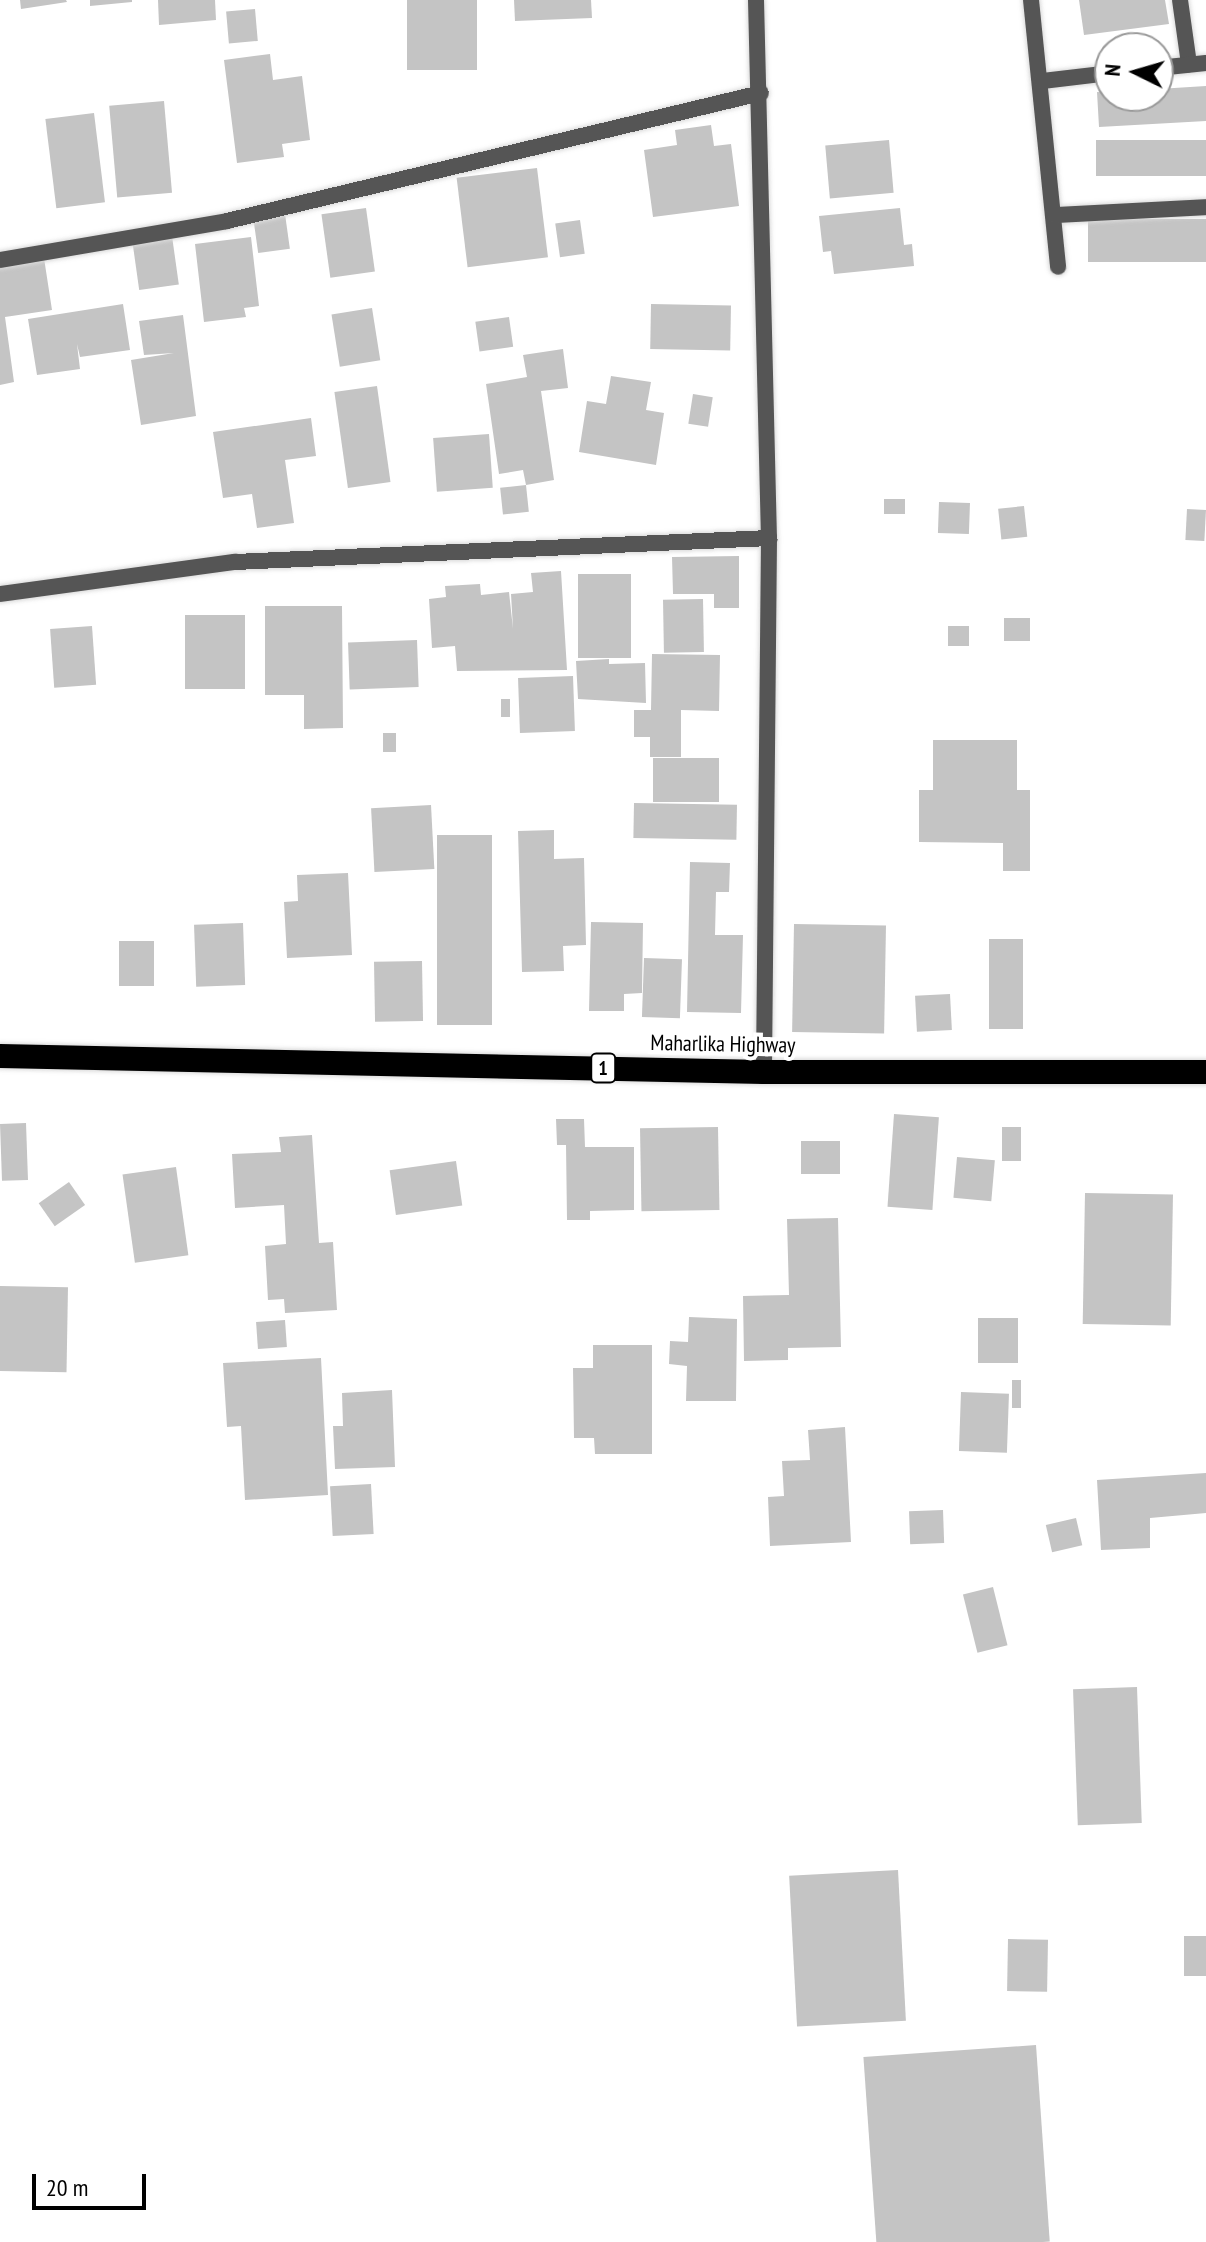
<!DOCTYPE html>
<html>
<head>
<meta charset="utf-8">
<style>
  body { margin:0 }
  #map { position:relative; width:1206px; height:2242px; overflow:hidden; background:#fff; font-family:"PT Sans Narrow",sans-serif }
  div>[style] { position:absolute }
  [style*='--x'] { left:calc(var(--x)*1px); top:calc(var(--y)*1px); width:calc(var(--w)*1px); rotate:calc(var(--a)*1deg) }
  .building>* { inset:0; background:#c4c4c4; transform-origin:0 0 }
  .roads { filter:drop-shadow(0 0 2px #dbdbdb) drop-shadow(0 0 2px #dbdbdb) }
  .street>* { height:16px; margin:-8px; padding:0 8px; transform-origin:8px; border-radius:8px; background:#555 }
  .highway>* { height:24px; margin:-12px; padding:0 12px; transform-origin:12px; border-radius:12px; background:#000 }
  span { translate:-50% -50%; white-space:nowrap; text-align:center; line-height:1.15; -webkit-text-stroke:8px #fff; paint-order:stroke }
  .shield-label span { padding:2px 6px; background:#fff; border:2px solid; border-radius:6px; -webkit-text-stroke-width:0 }
  .shield-label { font-size:20px; color:#000; font-weight:700 }
  .street-label { font-size:22px; color:#000 }
  .north { position:absolute; left:1094px; top:32px; width:80px; height:80px; box-sizing:border-box; background:#fff; border:2px solid #999; border-radius:50%; rotate:275deg; font-size:22px; font-weight:700; line-height:32px; text-align:center; color:#000 }
  .north::after { content:''; display:block; margin:auto; width:28px; height:36px; background:#000; clip-path:polygon(50% 0,100% 100%,50% 72%,0 100%) }
  .scale { position:absolute; left:32px; top:2174px; width:114px; height:36px; box-sizing:border-box; border:4px solid #000; border-top:0; padding-left:10px; font-size:24px; line-height:28px; white-space:nowrap; color:#000; -webkit-text-stroke:6px #fff; paint-order:stroke }
</style>
</head>
<body>
<div id="map">
  <div class="building">
    <i style="clip-path:polygon(20px 0,66px 0,67px 2px,21px 9px)"></i>
    <i style="clip-path:polygon(90px 0,132px 0,132px 2px,90px 6px)"></i>
    <i style="clip-path:polygon(158px 0,215px 0,216px 20px,159px 25px)"></i>
    <i style="left:407px;top:0;width:70px;height:70px"></i>
    <i style="clip-path:polygon(514px 0,591px 0,592px 18px,515px 21px)"></i>
    <i style="clip-path:polygon(1079px 0,1165px 0,1169px 24px,1084px 35px)"></i>
    <i style="left:255px;top:9px;width:32px;height:29px;rotate:85deg"></i>
    <i style="clip-path:polygon(270px 54px,273px 80px,302px 76px,310px 140px,282px 144px,284px 157px,237px 163px,224px 60px)"></i>
    <i style="clip-path:polygon(1206px 86px,1206px 121px,1099px 127px,1097px 92px,1158px 96px,1158px 89px)"></i>
    <i style="left:164px;top:101px;width:92px;height:55px;rotate:85deg"></i>
    <i style="left:94px;top:113px;width:90px;height:49px;rotate:83deg"></i>
    <i style="clip-path:polygon(711px 125px,714px 146px,731px 144px,739px 206px,653px 217px,644px 150px,677px 145px,675px 130px)"></i>
    <i style="left:889px;top:140px;width:53px;height:64px;rotate:85deg"></i>
    <i style="left:1206px;top:140px;width:36px;height:110px;rotate:90deg"></i>
    <i style="left:537px;top:168px;width:90px;height:81px;rotate:83deg"></i>
    <i style="left:366px;top:208px;width:64px;height:45px;rotate:82deg"></i>
    <i style="clip-path:polygon(900px 208px,904px 245px,912px 244px,914px 266px,834px 274px,831px 251px,823px 252px,819px 216px)"></i>
    <i style="left:285px;top:214px;width:35px;height:32px;rotate:82deg"></i>
    <i style="left:1206px;top:219px;width:43px;height:118px;rotate:90deg"></i>
    <i style="left:580px;top:220px;width:34px;height:25px;rotate:82deg"></i>
    <i style="left:172px;top:236px;width:49px;height:40px;rotate:82deg"></i>
    <i style="clip-path:polygon(251px 237px,259px 306px,244px 308px,246px 317px,204px 322px,195px 244px)"></i>
    <i style="clip-path:polygon(44px 258px,52px 310px,5px 317px,14px 382px,0 385px,0 264px)"></i>
    <i style="clip-path:polygon(123px 304px,130px 350px,80px 357px,77px 344px,80px 369px,37px 375px,28px 319px)"></i>
    <i style="left:651px;top:304px;width:80px;height:45px;rotate:1deg"></i>
    <i style="left:372px;top:308px;width:53px;height:41px;rotate:81deg"></i>
    <i style="clip-path:polygon(183px 315px,196px 416px,141px 425px,131px 360px,174px 353px,144px 355px,139px 321px)"></i>
    <i style="left:509px;top:317px;width:30px;height:34px;rotate:82deg"></i>
    <i style="clip-path:polygon(563px 349px,568px 388px,541px 391px,554px 480px,526px 485px,523px 470px,499px 474px,486px 384px,527px 377px,523px 355px)"></i>
    <i style="clip-path:polygon(611px 376px,651px 382px,646px 410px,664px 413px,656px 465px,579px 452px,587px 401px,606px 404px)"></i>
    <i style="left:377px;top:386px;width:97px;height:43px;rotate:82deg"></i>
    <i style="left:693px;top:394px;width:20px;height:30px;rotate:9deg"></i>
    <i style="clip-path:polygon(311px 418px,316px 456px,285px 460px,294px 523px,257px 528px,252px 494px,223px 498px,213px 432px)"></i>
    <i style="left:489px;top:434px;width:54px;height:56px;rotate:86deg"></i>
    <i style="left:526px;top:485px;width:27px;height:26px;rotate:84deg"></i>
    <i style="left:884px;top:499px;width:21px;height:15px"></i>
    <i style="left:939px;top:502px;width:31px;height:31px;rotate:2deg"></i>
    <i style="left:1024px;top:506px;width:31px;height:26px;rotate:84deg"></i>
    <i style="left:1187px;top:509px;width:19px;height:31px;rotate:3deg"></i>
    <i style="clip-path:polygon(739px 556px,739px 608px,714px 608px,714px 594px,673px 594px,672px 557px)"></i>
    <i style="clip-path:polygon(561px 571px,567px 670px,457px 671px,455px 646px,432px 648px,429px 599px,446px 597px,445px 586px,480px 584px,481px 595px,509px 592px,513px 629px,511px 594px,533px 592px,531px 573px)"></i>
    <i style="left:578px;top:574px;width:53px;height:84px"></i>
    <i style="left:703px;top:599px;width:53px;height:40px;rotate:89deg"></i>
    <i style="clip-path:polygon(265px 606px,342px 606px,343px 728px,304px 729px,304px 695px,265px 695px)"></i>
    <i style="left:185px;top:615px;width:60px;height:74px"></i>
    <i style="left:1004px;top:618px;width:26px;height:23px"></i>
    <i style="left:92px;top:626px;width:59px;height:42px;rotate:86deg"></i>
    <i style="left:969px;top:626px;width:20px;height:21px;rotate:90deg"></i>
    <i style="left:417px;top:640px;width:47px;height:69px;rotate:88deg"></i>
    <i style="clip-path:polygon(652px 654px,720px 655px,719px 711px,681px 710px,681px 757px,650px 757px,650px 737px,634px 737px,634px 710px,651px 710px)"></i>
    <i style="clip-path:polygon(609px 659px,609px 664px,645px 663px,646px 703px,578px 699px,576px 661px)"></i>
    <i style="left:573px;top:676px;width:55px;height:55px;rotate:88deg"></i>
    <i style="left:501px;top:699px;width:9px;height:18px"></i>
    <i style="left:396px;top:733px;width:19px;height:13px;rotate:90deg"></i>
    <i style="clip-path:polygon(933px 740px,1017px 740px,1017px 790px,1030px 790px,1030px 871px,1003px 871px,1003px 843px,919px 842px,919px 790px,933px 790px)"></i>
    <i style="left:653px;top:758px;width:66px;height:44px"></i>
    <i style="left:634px;top:803px;width:103px;height:35px;rotate:1deg"></i>
    <i style="left:431px;top:805px;width:64px;height:60px;rotate:87deg"></i>
    <i style="clip-path:polygon(554px 830px,554px 859px,584px 858px,586px 945px,563px 946px,564px 971px,522px 972px,518px 831px)"></i>
    <i style="left:492px;top:835px;width:190px;height:55px;rotate:90deg"></i>
    <i style="clip-path:polygon(690px 862px,730px 863px,729px 892px,716px 892px,715px 935px,743px 935px,741px 1013px,687px 1012px)"></i>
    <i style="clip-path:polygon(348px 873px,352px 955px,287px 958px,284px 902px,298px 901px,297px 875px)"></i>
    <i style="clip-path:polygon(591px 922px,643px 923px,642px 993px,624px 994px,624px 1011px,589px 1011px)"></i>
    <i style="left:243px;top:923px;width:62px;height:49px;rotate:88deg"></i>
    <i style="left:794px;top:924px;width:92px;height:108px;rotate:1deg"></i>
    <i style="left:989px;top:939px;width:34px;height:90px"></i>
    <i style="left:119px;top:941px;width:35px;height:45px"></i>
    <i style="left:644px;top:958px;width:38px;height:59px;rotate:2deg"></i>
    <i style="left:422px;top:961px;width:60px;height:48px;rotate:89deg"></i>
    <i style="left:950px;top:994px;width:36px;height:35px;rotate:87deg"></i>
    <i style="left:894px;top:1114px;width:45px;height:93px;rotate:4deg"></i>
    <i style="clip-path:polygon(556px 1119px,584px 1119px,585px 1147px,634px 1147px,634px 1210px,590px 1211px,590px 1220px,567px 1220px,566px 1145px,557px 1145px)"></i>
    <i style="left:26px;top:1123px;width:57px;height:26px;rotate:88deg"></i>
    <i style="left:718px;top:1127px;width:83px;height:78px;rotate:89deg"></i>
    <i style="left:1002px;top:1127px;width:19px;height:34px"></i>
    <i style="clip-path:polygon(312px 1135px,319px 1243px,333px 1242px,337px 1310px,285px 1313px,284px 1299px,268px 1300px,265px 1246px,286px 1244px,284px 1205px,235px 1208px,232px 1154px,281px 1152px,279px 1137px)"></i>
    <i style="left:801px;top:1141px;width:39px;height:33px"></i>
    <i style="left:957px;top:1157px;width:38px;height:41px;rotate:5deg"></i>
    <i style="left:456px;top:1161px;width:45px;height:67px;rotate:82deg"></i>
    <i style="left:176px;top:1167px;width:89px;height:54px;rotate:82deg"></i>
    <i style="left:69px;top:1182px;width:28px;height:37px;rotate:55deg"></i>
    <i style="left:1085px;top:1193px;width:88px;height:131px;rotate:1deg"></i>
    <i style="clip-path:polygon(838px 1218px,841px 1347px,788px 1348px,788px 1360px,744px 1361px,743px 1296px,789px 1295px,787px 1219px)"></i>
    <i style="left:0;top:1286px;width:68px;height:85px;rotate:1deg"></i>
    <i style="clip-path:polygon(689px 1317px,737px 1319px,736px 1401px,686px 1401px,687px 1366px,669px 1364px,670px 1341px,688px 1342px)"></i>
    <i style="left:978px;top:1318px;width:40px;height:45px"></i>
    <i style="left:285px;top:1320px;width:27px;height:29px;rotate:86deg"></i>
    <i style="clip-path:polygon(593px 1345px,652px 1345px,652px 1454px,595px 1454px,594px 1438px,574px 1438px,573px 1368px,593px 1368px)"></i>
    <i style="clip-path:polygon(321px 1358px,328px 1495px,245px 1500px,241px 1426px,227px 1427px,223px 1363px)"></i>
    <i style="left:1012px;top:1380px;width:9px;height:28px"></i>
    <i style="clip-path:polygon(392px 1390px,395px 1467px,335px 1469px,333px 1426px,343px 1426px,342px 1393px)"></i>
    <i style="left:961px;top:1392px;width:48px;height:59px;rotate:2deg"></i>
    <i style="clip-path:polygon(845px 1427px,851px 1542px,770px 1546px,768px 1497px,784px 1496px,782px 1461px,810px 1460px,808px 1430px)"></i>
    <i style="clip-path:polygon(1206px 1473px,1206px 1513px,1150px 1518px,1150px 1548px,1101px 1550px,1097px 1480px)"></i>
    <i style="left:371px;top:1484px;width:50px;height:41px;rotate:87deg"></i>
    <i style="left:943px;top:1510px;width:33px;height:34px;rotate:88deg"></i>
    <i style="left:1076px;top:1518px;width:28px;height:31px;rotate:77deg"></i>
    <i style="left:993px;top:1587px;width:60px;height:31px;rotate:76deg"></i>
    <i style="left:1137px;top:1687px;width:136px;height:64px;rotate:88deg"></i>
    <i style="left:898px;top:1870px;width:151px;height:109px;rotate:87deg"></i>
    <i style="left:1184px;top:1936px;width:22px;height:40px"></i>
    <i style="left:1008px;top:1939px;width:40px;height:52px;rotate:1deg"></i>
    <i style="left:1036px;top:2045px;width:197px;height:173px;rotate:86deg"></i>
  </div>
  <div class="roads">
    <div class="street">
      <i style="--x:756;--y:0;--w:538;--a:88.62"></i>
      <i style="--x:769;--y:538;--w:534;--a:90.54"></i>
      <i style="--x:1031;--y:0;--w:268;--a:84.2"></i>
      <i style="--x:1180;--y:0;--w:65;--a:82"></i>
      <i style="--x:1158;--y:68;--w:48;--a:-5.9"></i>
      <i style="--x:1042;--y:81;--w:68;--a:-6.7"></i>
      <i style="--x:1055;--y:215;--w:151;--a:-3"></i>
      <i style="--x:0;--y:260;--w:230;--a:-9.7"></i>
      <i style="--x:227;--y:221;--w:549;--a:-13.48"></i>
      <i style="--x:0;--y:594;--w:237;--a:-7.8"></i>
      <i style="--x:235;--y:562;--w:535;--a:-2.57"></i>
    </div>
    <div class="highway">
      <i style="--x:0;--y:1056;--w:764;--a:1.2"></i>
      <i style="--x:764;--y:1072;--w:442;--a:0"></i>
    </div>
  </div>
  <div class="shield-label">
    <span style="left:603px;top:1068px">1</span>
  </div>
  <div class="street-label">
    <span style="left:723px;top:1044px;rotate:1deg">Maharlika Highway</span>
  </div>
  <div class="north">N</div>
  <div class="scale">20 m</div>
</div>
</body>
</html>
